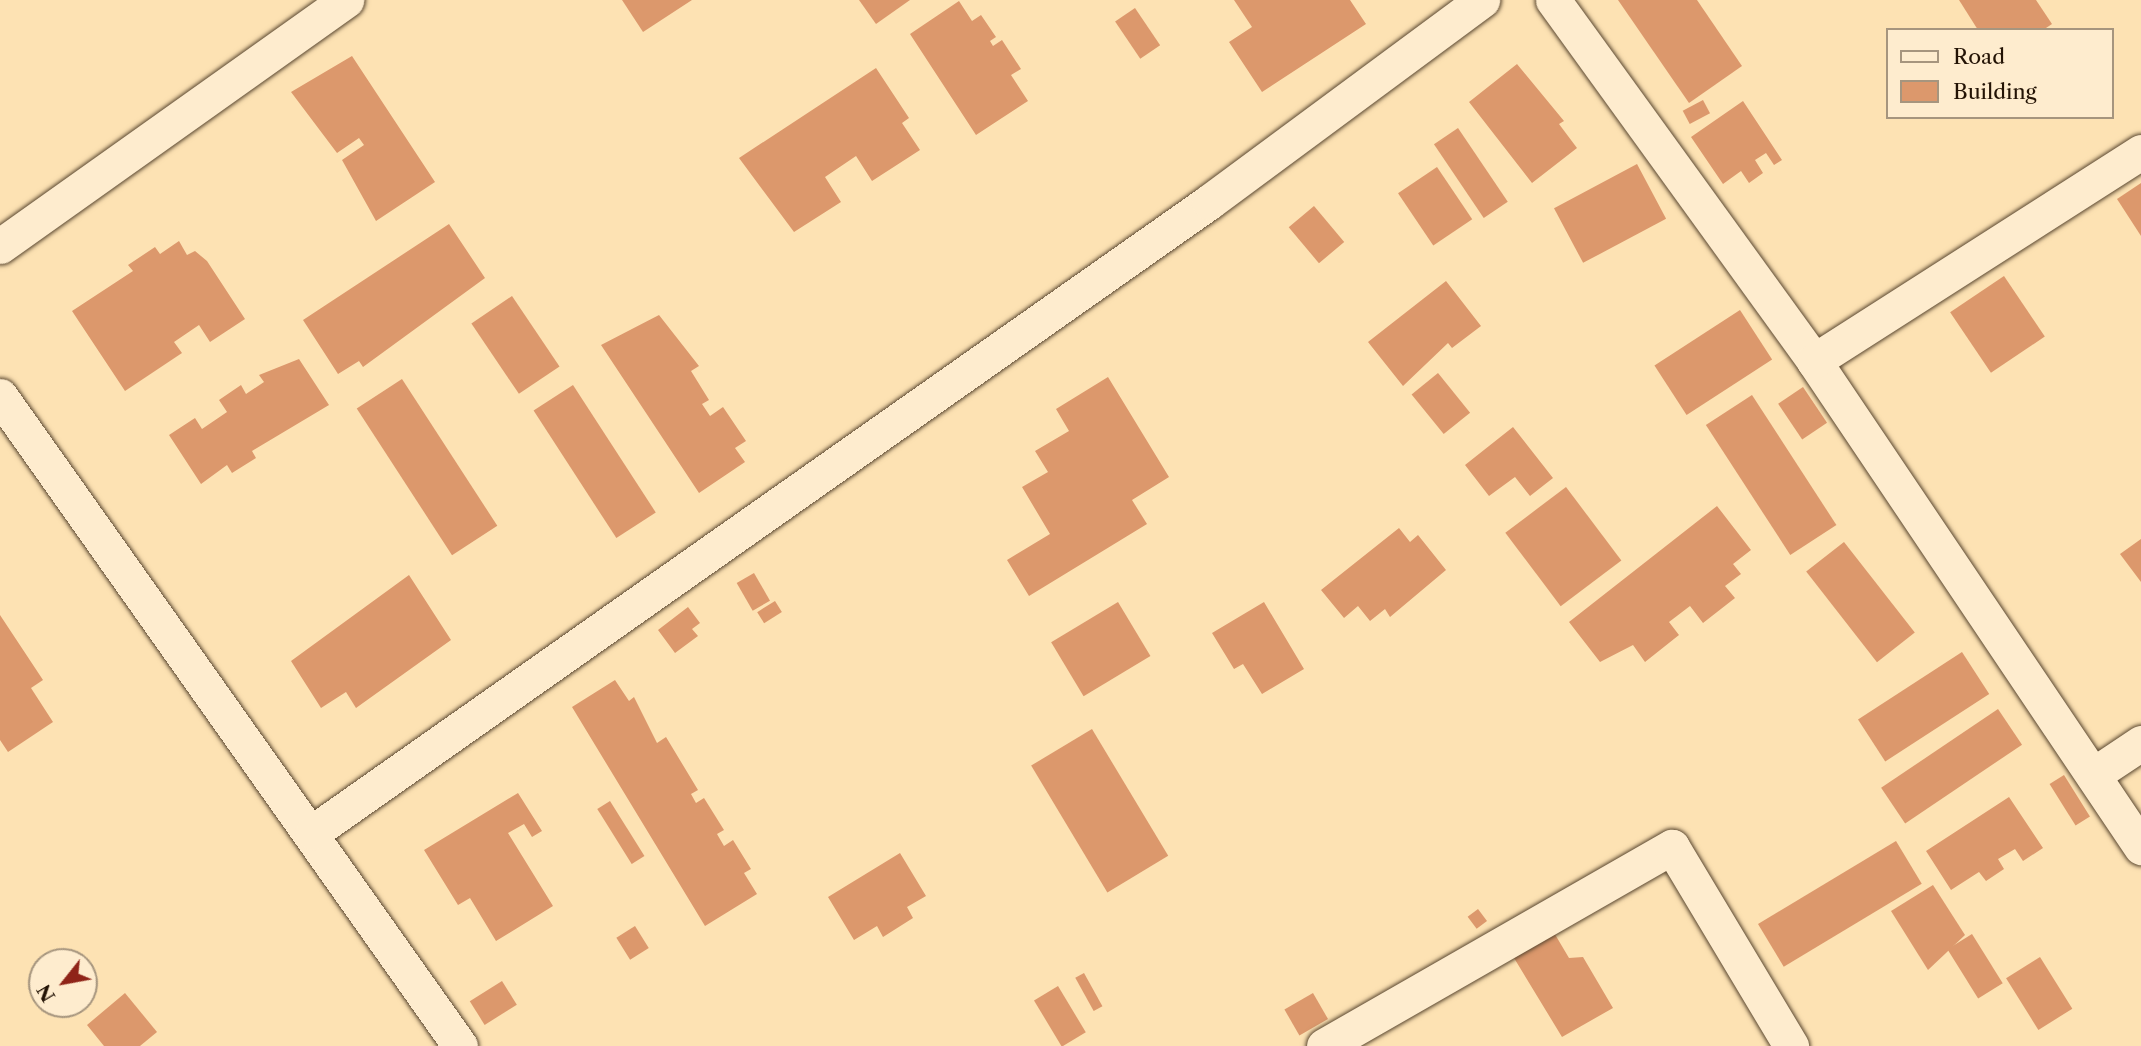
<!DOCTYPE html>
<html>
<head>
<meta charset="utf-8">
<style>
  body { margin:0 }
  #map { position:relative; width:2141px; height:1046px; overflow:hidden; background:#fde2b3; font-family:"Libre Caslon Text",serif }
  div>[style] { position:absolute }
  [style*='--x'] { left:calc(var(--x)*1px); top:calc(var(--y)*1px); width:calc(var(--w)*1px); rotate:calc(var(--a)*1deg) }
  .building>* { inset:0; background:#dc986c; transform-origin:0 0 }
  .roads { filter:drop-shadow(0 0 2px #5a4730) drop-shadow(0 0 2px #5a4730) }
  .minor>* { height:35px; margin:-17.5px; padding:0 17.5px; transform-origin:17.5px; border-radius:17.5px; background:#feecce }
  span { translate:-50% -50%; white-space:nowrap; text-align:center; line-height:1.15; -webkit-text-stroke:7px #feecce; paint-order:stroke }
  .legend { position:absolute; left:1886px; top:28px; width:228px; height:91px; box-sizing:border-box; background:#feecce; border:2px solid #a6957e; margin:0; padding:9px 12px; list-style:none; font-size:21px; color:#231305 }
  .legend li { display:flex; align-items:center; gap:14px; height:35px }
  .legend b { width:35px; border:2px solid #a6957e }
  .north { position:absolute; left:28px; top:948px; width:70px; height:70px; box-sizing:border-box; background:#feecce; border:2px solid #a6957e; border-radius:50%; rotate:239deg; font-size:19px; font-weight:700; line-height:28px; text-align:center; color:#231305 }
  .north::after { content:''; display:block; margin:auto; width:24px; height:32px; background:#8f2418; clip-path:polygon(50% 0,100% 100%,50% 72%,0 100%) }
</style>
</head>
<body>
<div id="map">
  <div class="building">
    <i style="clip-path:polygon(622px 0,692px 0,643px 32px)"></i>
    <i style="clip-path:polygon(859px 0,910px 0,876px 24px)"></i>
    <i style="clip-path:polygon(1234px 0,1350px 0,1366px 24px,1262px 92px,1229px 42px,1252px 27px)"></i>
    <i style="clip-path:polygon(1618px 0,1697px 0,1742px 66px,1689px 103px)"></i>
    <i style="clip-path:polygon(1959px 0,2036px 0,2052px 24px,2043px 30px,1978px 30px)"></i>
    <i style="clip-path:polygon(959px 1px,972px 21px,981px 15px,996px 37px,990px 41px,993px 46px,1002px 40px,1021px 69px,1011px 75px,1028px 101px,976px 135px,910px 34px)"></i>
    <i style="left:1135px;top:8px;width:45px;height:24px;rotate:56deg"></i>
    <i style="clip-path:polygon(352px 56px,435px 182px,376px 221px,342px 160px,364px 145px,359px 138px,337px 153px,291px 92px)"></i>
    <i style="clip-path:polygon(1517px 64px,1564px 121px,1559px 124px,1577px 148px,1532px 183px,1469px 102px)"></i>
    <i style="clip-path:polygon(876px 68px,909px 118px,902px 123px,920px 150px,872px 181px,856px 156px,825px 177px,841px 202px,794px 232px,739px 158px)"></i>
    <i style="left:1703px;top:100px;width:15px;height:23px;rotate:62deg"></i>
    <i style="clip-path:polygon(1743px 101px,1782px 160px,1774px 165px,1766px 153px,1755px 160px,1763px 173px,1749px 183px,1741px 171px,1723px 184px,1691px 137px)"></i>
    <i style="left:1458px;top:128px;width:89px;height:29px;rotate:56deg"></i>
    <i style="left:1637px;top:164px;width:62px;height:94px;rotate:62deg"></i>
    <i style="left:1437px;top:167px;width:63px;height:47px;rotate:56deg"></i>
    <i style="clip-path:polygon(2141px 183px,2141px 236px,2117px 199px)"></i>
    <i style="left:1314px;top:206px;width:47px;height:33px;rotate:50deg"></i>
    <i style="clip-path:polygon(449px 224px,485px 278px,363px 367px,359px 361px,338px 374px,303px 320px)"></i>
    <i style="clip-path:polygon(179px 241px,187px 255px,195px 251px,207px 261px,245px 319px,210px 342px,199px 325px,174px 342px,182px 353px,125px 391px,72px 311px,133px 271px,128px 265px,155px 247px,160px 254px)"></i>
    <i style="left:2004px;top:276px;width:73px;height:65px;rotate:56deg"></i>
    <i style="clip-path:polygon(1446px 281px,1481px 326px,1452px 348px,1448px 343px,1403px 386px,1368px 342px)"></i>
    <i style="left:512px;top:296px;width:85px;height:49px;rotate:56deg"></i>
    <i style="left:1740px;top:310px;width:59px;height:102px;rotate:57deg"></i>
    <i style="clip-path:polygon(659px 315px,699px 366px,691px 371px,709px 400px,702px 404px,710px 416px,723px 407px,746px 441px,735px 448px,745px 462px,699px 493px,601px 345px)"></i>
    <i style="clip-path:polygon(299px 359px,329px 405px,252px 451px,256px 458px,232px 473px,227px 465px,201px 484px,169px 435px,195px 418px,202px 429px,227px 412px,219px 400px,241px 385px,246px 394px,264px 382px,259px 375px)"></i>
    <i style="left:1438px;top:373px;width:51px;height:34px;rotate:51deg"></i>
    <i style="clip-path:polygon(1108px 377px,1169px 477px,1132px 500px,1147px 524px,1029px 596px,1007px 560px,1050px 534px,1022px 487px,1048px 472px,1035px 451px,1069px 431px,1056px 409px)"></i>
    <i style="left:402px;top:379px;width:175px;height:54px;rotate:57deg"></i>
    <i style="left:573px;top:385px;width:152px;height:47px;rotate:57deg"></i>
    <i style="left:1803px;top:387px;width:43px;height:30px;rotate:56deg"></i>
    <i style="left:1752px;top:395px;width:155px;height:55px;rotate:57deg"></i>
    <i style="clip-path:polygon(1513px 427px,1553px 478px,1530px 496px,1515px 477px,1489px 496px,1465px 465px)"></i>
    <i style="left:1566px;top:487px;width:92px;height:76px;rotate:53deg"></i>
    <i style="clip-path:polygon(1717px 506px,1751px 550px,1733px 564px,1741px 574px,1725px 586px,1735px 598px,1703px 623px,1690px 606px,1669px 622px,1679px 635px,1645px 662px,1633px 645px,1600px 662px,1569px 622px)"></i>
    <i style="clip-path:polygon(1399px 528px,1410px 542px,1418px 535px,1446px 570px,1390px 617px,1385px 609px,1370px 621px,1358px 606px,1344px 618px,1321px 590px)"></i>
    <i style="clip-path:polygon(2141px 539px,2141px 582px,2120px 554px)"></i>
    <i style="left:1844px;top:542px;width:115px;height:48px;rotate:52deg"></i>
    <i style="left:754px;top:573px;width:32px;height:20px;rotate:60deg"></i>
    <i style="clip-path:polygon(409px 575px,451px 640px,356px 708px,346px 692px,321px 708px,291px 661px)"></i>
    <i style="left:775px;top:601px;width:13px;height:21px;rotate:58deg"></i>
    <i style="left:1118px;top:602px;width:63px;height:78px;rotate:59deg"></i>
    <i style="clip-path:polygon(1264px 602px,1304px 669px,1262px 694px,1243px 664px,1234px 669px,1212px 633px)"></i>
    <i style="clip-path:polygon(688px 607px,700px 623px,692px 629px,698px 636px,675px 653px,658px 630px)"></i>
    <i style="clip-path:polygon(0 615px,43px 680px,31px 688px,53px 722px,8px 752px,0 740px)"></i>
    <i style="left:1962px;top:652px;width:50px;height:124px;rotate:57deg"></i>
    <i style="clip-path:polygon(615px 680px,629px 701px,634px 697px,657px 743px,666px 737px,698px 790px,691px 794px,696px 803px,704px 798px,724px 830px,717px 834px,724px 846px,733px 840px,751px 869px,744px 873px,757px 894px,705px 926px,572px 707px)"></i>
    <i style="left:1998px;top:709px;width:43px;height:141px;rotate:56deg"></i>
    <i style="left:1092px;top:729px;width:148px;height:71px;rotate:59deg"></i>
    <i style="left:2064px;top:775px;width:49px;height:17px;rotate:58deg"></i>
    <i style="clip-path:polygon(518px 793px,542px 831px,532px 837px,524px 824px,508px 833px,553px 906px,496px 941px,470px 898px,458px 905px,424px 850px)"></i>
    <i style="clip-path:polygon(2009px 797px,2043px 848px,2023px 861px,2015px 849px,1998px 859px,2004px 869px,1986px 881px,1979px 872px,1951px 890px,1926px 851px)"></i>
    <i style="left:610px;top:801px;width:65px;height:15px;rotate:58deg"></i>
    <i style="left:1896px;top:841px;width:50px;height:161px;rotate:59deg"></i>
    <i style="clip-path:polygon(900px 853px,926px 896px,907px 907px,913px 918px,883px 937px,877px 926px,854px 940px,828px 897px)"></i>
    <i style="clip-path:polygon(1933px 885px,1965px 935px,1928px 970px,1891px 911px)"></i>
    <i style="left:1478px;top:909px;width:15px;height:13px;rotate:53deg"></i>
    <i style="left:635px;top:926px;width:26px;height:22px;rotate:58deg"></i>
    <i style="clip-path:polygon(1553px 931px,1569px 958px,1583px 957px,1613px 1008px,1562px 1037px,1511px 953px)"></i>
    <i style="left:1972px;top:934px;width:58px;height:29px;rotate:58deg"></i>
    <i style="left:2040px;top:957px;width:61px;height:40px;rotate:58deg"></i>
    <i style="left:1084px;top:973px;width:38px;height:10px;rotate:61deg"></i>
    <i style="left:502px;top:981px;width:28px;height:38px;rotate:58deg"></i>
    <i style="left:1058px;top:986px;width:54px;height:28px;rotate:59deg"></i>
    <i style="clip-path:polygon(125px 993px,157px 1032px,140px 1046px,104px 1046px,87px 1025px)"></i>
    <i style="left:1313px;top:993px;width:30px;height:33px;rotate:60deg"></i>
  </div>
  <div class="roads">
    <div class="minor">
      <i style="--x:1553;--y:0;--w:445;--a:54.1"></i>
      <i style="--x:1814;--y:361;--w:586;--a:56.07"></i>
      <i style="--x:0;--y:246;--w:425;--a:-35.4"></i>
      <i style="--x:1814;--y:361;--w:388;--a:-32.6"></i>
      <i style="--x:0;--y:396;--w:796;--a:54.71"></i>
      <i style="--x:2093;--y:775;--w:58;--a:-33.7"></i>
      <i style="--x:313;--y:832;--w:1095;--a:-35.11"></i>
      <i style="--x:1209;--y:202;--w:340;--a:-36.5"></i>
      <i style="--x:1324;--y:1046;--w:401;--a:-29.8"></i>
      <i style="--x:1672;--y:847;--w:232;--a:59.1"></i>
    </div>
  </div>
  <ul class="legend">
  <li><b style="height:9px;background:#feecce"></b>Road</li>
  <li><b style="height:19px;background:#dc986c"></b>Building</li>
  </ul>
  <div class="north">N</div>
</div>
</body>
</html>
